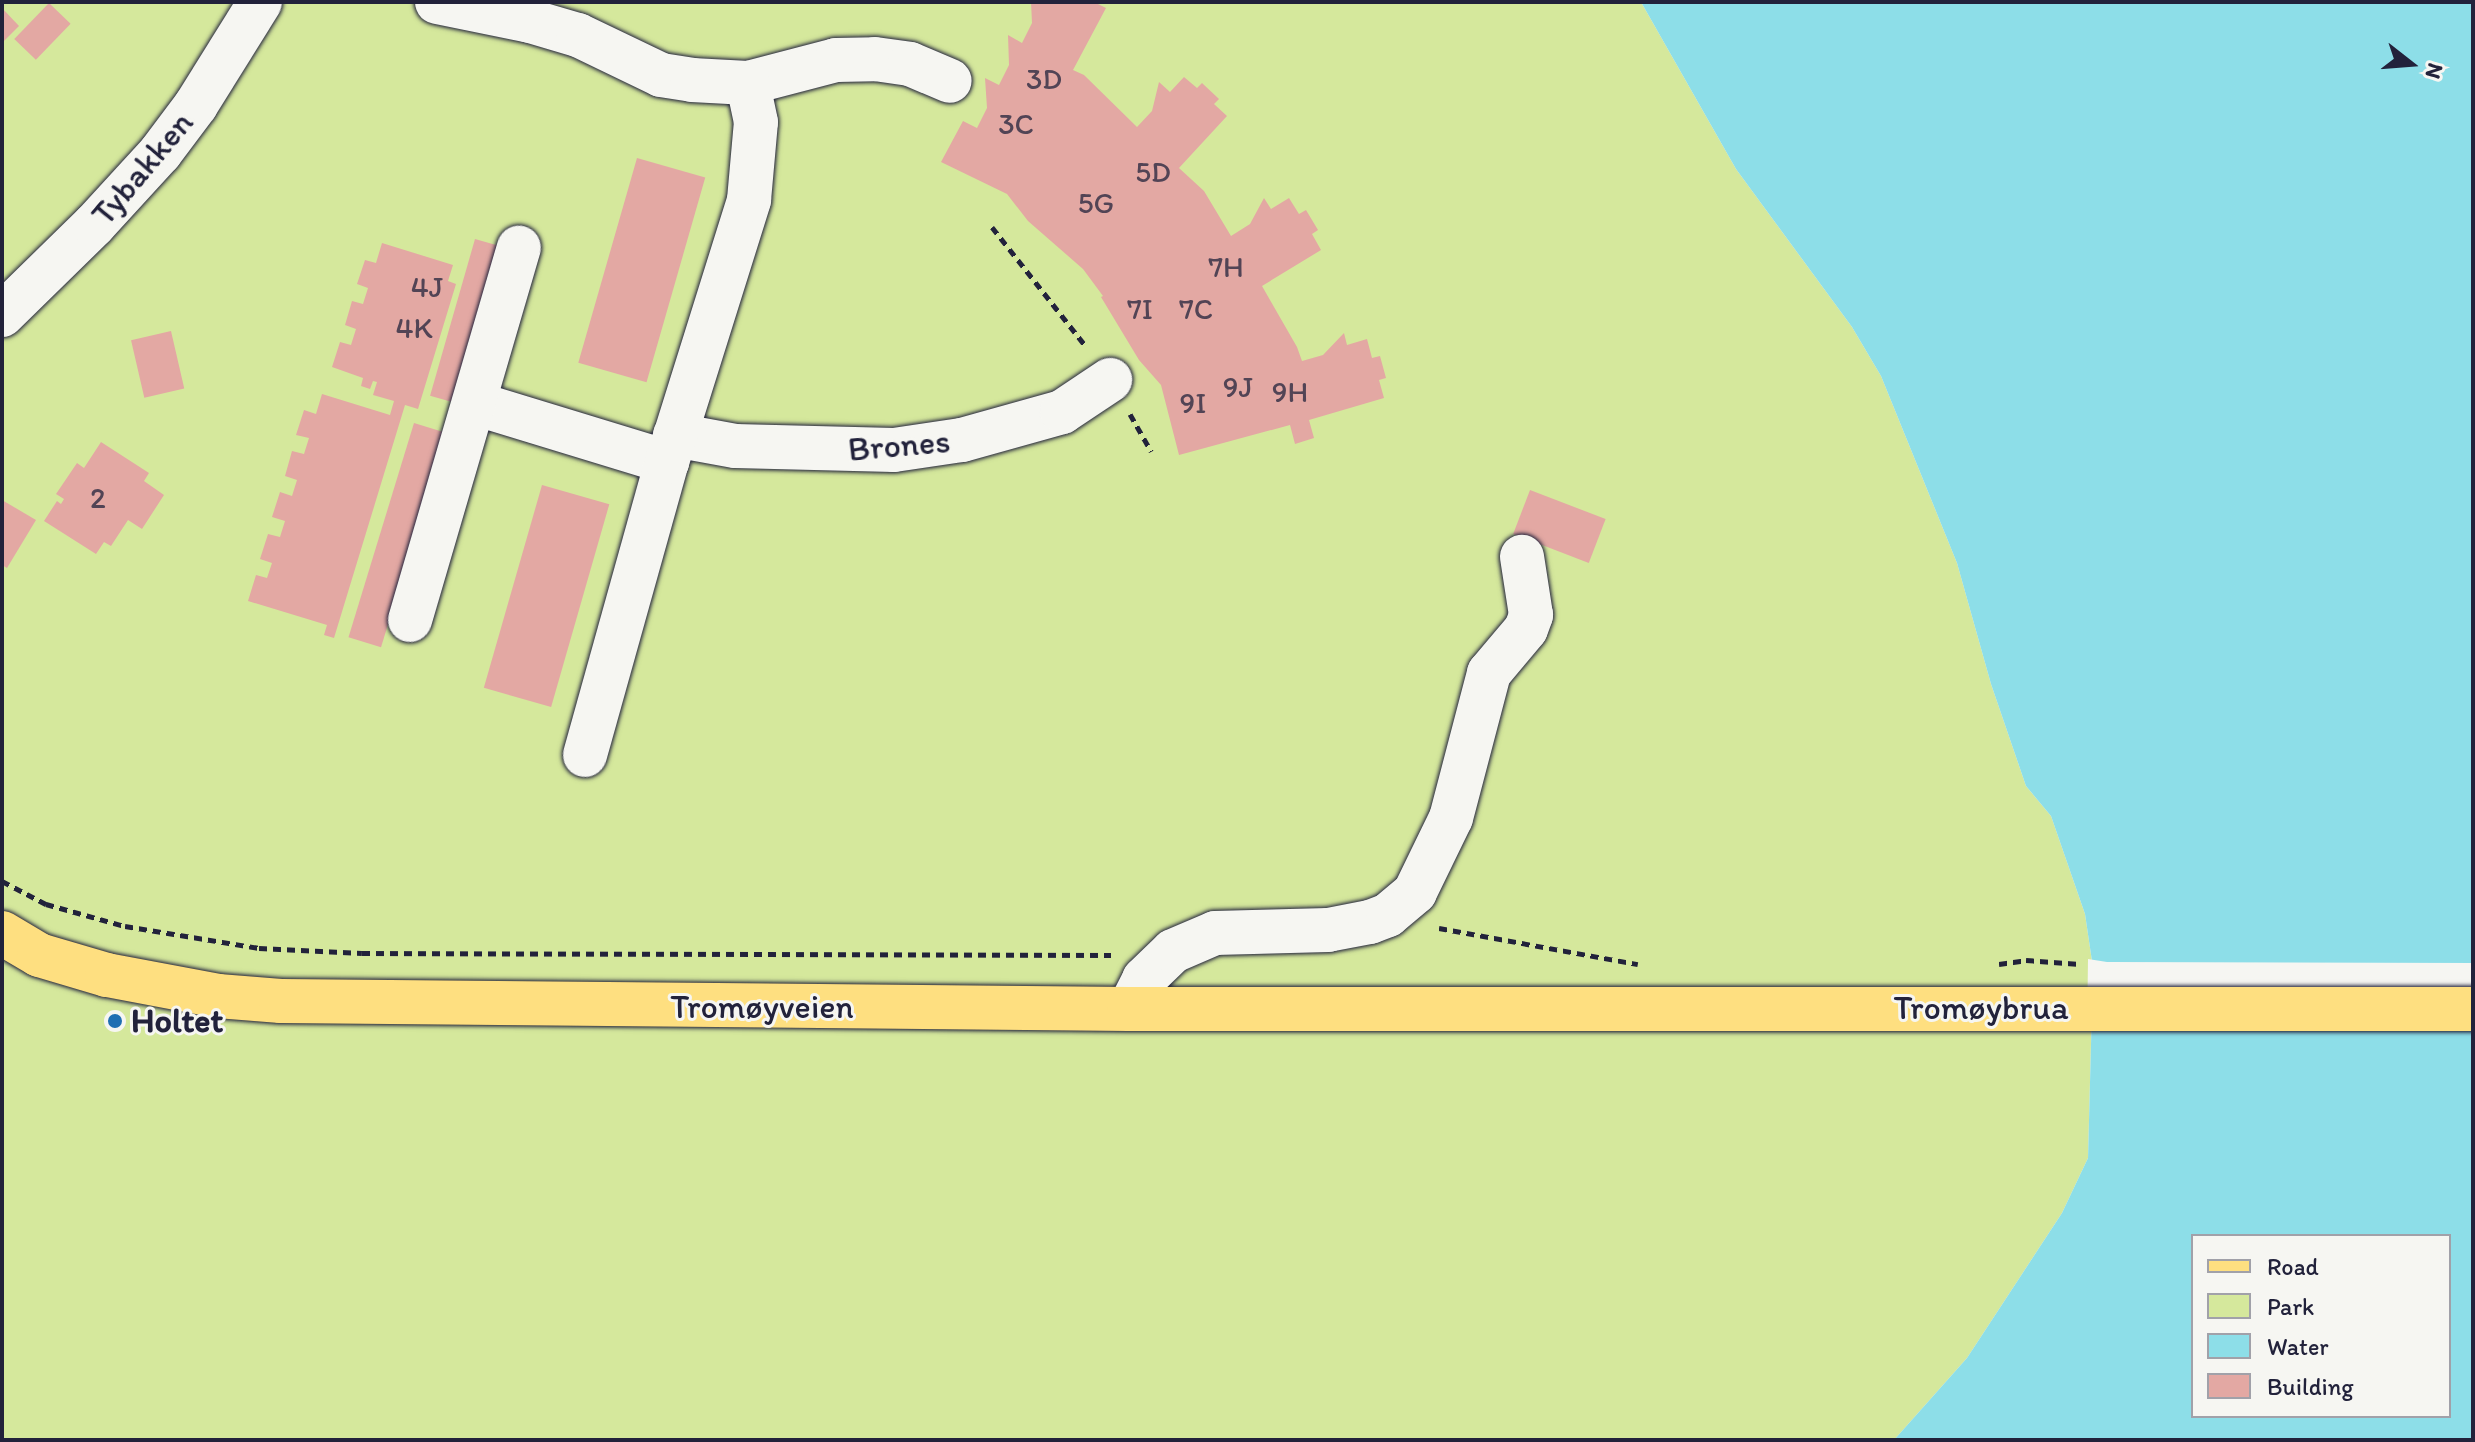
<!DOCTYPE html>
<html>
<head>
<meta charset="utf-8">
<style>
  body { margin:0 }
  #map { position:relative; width:2475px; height:1442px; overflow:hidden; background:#f6f6f2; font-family:Itim,sans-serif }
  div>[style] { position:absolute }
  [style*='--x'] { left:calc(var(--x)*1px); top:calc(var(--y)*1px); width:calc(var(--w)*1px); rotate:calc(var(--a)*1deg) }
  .green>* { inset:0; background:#d5e89c }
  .water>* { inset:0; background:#8ddee8 }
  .pier>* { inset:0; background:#f6f6f2 }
  .building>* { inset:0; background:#e3a8a3; transform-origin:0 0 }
  .path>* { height:5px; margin-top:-2.5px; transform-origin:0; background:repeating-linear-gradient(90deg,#22223b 0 8px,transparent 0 14px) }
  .roads { filter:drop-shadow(0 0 2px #22223b) drop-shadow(0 0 2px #22223b) }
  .minor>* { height:44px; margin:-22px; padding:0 22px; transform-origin:22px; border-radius:22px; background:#f6f6f2 }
  .major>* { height:44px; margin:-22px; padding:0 22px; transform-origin:22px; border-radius:22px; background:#fedf80 }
  .dots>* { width:22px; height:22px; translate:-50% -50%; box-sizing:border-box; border:4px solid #f6f6f2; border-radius:50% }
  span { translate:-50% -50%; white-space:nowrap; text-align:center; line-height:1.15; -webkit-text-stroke:6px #f6f6f2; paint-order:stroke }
  .number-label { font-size:30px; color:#524455 }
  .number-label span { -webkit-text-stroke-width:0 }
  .street-label { font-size:34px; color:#22223b }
  .poi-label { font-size:34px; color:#22223b; font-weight:700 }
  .left { translate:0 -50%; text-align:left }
  .frame { position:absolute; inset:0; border:4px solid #22223b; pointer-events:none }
  .legend { position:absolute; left:2191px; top:1234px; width:260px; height:184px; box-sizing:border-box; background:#f6f6f2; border:2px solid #a1a1a9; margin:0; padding:10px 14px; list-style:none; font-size:24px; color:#22223b }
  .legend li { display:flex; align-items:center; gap:16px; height:40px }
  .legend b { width:40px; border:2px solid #a1a1a9 }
  .north { position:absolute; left:2371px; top:24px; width:80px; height:80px; -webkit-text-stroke:6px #f6f6f2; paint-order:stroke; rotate:107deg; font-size:22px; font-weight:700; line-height:32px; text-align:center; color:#22223b }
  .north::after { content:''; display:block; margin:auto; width:28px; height:36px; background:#22223b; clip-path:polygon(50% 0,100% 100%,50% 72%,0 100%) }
</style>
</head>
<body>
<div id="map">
  <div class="green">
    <i style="clip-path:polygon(2px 2px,1641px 2px,1736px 169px,1852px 327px,1881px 376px,1957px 563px,1991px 684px,2026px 786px,2051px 816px,2085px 914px,2093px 968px,2088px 1158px,2062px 1213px,1967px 1358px,1894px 1440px,2px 1440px)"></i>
  </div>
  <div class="water">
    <i style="clip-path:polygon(evenodd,1641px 2px,2473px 2px,2473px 1440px,1894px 1440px,1967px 1358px,2062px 1213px,2088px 1158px,2093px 968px,2085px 914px,2051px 816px,2026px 786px,1991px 684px,1957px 563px,1881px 376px,1852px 327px,1736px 169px,1641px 2px,2193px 1236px,2449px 1236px,2449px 1416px,2193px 1416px,2193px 1236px)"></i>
  </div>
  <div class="pier">
    <i style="clip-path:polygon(2088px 959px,2107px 962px,2473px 963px,2473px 1031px,2087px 1031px)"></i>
  </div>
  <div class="building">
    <i style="clip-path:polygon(1031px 2px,1094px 2px,1106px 8px,1073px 70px,1084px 75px,1137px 127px,1152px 111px,1159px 82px,1170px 92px,1184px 77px,1197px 88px,1202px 83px,1219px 99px,1214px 104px,1227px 116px,1179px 168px,1204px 191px,1231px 236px,1250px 224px,1264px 198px,1271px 209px,1289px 198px,1299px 214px,1306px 210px,1318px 230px,1312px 234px,1321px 250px,1262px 286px,1297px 347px,1302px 361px,1323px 355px,1344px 333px,1347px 345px,1367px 339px,1372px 358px,1380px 356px,1386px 378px,1379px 380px,1384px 398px,1309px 420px,1314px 438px,1295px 444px,1290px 425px,1179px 455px,1161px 385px,1139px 360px,1101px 297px,1103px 296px,1083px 269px,1028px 221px,1007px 194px,941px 162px,963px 121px,977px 128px,987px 108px,985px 78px,999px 85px,1009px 65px,1008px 35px,1022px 43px,1032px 23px)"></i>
    <i style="left:49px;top:3px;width:30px;height:50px;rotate:44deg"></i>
    <i style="clip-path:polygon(2px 8px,19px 26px,2px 43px)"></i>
    <i style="left:637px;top:158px;width:71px;height:213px;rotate:16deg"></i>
    <i style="left:475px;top:239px;width:32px;height:163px;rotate:16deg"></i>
    <i style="clip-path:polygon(382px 243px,453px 265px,448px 281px,456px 284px,418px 409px,405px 405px,334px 638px,324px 635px,327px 625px,248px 601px,256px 575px,267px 578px,272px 563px,260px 559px,268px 534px,280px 537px,285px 521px,272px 517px,280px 492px,292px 496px,297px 480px,285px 476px,292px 451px,304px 454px,309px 438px,296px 435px,304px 410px,316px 414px,322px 394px,390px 415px,394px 401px,373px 395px,377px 382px,373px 381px,370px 389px,361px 386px,363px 378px,332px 367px,340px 342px,351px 345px,356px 329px,345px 325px,352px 301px,363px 304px,368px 288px,357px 284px,365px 260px,376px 263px)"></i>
    <i style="left:171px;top:331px;width:59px;height:41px;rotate:77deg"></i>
    <i style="left:414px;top:423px;width:34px;height:224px;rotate:17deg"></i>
    <i style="clip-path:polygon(101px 442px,149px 473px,144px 481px,164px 495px,142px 529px,128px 520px,111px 546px,104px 542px,96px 554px,44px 521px,57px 501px,61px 504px,64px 499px,56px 494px,77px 463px,84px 468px)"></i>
    <i style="left:542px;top:485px;width:70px;height:211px;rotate:16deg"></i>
    <i style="left:1530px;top:490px;width:81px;height:47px;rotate:21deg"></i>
    <i style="clip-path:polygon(2px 500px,36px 520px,7px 568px,2px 565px)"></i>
  </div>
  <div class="path">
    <i style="--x:992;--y:227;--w:150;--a:51.8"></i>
    <i style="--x:1130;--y:414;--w:43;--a:60.4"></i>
    <i style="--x:2;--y:881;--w:50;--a:27.6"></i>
    <i style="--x:46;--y:904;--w:82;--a:15.6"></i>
    <i style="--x:125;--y:926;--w:136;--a:9.3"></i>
    <i style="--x:259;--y:948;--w:103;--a:2.8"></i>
    <i style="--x:362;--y:953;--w:749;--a:0.15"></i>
    <i style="--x:1439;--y:928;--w:202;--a:10.3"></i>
    <i style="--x:1999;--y:964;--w:27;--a:-8"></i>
    <i style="--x:2026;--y:960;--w:54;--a:4.2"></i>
  </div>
  <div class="roads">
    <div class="minor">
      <i style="--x:437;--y:2;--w:95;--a:11.5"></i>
      <i style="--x:530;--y:21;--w:50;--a:16.3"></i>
      <i style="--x:578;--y:35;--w:92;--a:25.7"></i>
      <i style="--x:661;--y:75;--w:31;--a:9"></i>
      <i style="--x:692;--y:80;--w:56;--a:3.1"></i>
      <i style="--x:748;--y:83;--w:91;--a:-14.6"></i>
      <i style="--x:836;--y:60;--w:39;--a:-1"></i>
      <i style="--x:875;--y:59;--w:35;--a:8"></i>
      <i style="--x:910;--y:64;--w:43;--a:23"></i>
      <i style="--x:2;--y:315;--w:129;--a:-44.4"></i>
      <i style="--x:94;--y:225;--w:98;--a:-47.5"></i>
      <i style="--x:160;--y:153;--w:60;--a:-53.1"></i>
      <i style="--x:196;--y:105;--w:121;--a:-58.1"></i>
      <i style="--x:474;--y:403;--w:202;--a:17"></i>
      <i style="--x:675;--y:435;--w:61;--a:10.4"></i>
      <i style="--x:735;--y:446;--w:159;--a:1.4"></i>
      <i style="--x:894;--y:450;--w:69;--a:-8.4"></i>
      <i style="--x:962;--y:440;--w:104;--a:-15.6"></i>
      <i style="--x:1062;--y:412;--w:58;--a:-33.7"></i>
      <i style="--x:410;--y:620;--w:388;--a:-73.7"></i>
      <i style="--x:585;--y:755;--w:304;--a:-74.4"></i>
      <i style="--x:667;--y:462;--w:275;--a:-72.6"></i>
      <i style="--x:749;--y:200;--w:78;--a:-84.9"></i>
      <i style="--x:756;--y:122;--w:40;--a:-102"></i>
      <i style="--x:1129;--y:1009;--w:34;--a:-63"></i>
      <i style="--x:1144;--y:979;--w:40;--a:-44"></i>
      <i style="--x:1173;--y:951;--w:46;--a:-23.2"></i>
      <i style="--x:1215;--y:933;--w:113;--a:-1.5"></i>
      <i style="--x:1328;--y:930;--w:43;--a:-10.8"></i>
      <i style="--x:1370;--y:922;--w:19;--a:-21"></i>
      <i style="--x:1388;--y:915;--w:35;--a:-40"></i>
      <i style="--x:1415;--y:892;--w:82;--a:-64.1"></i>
      <i style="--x:1451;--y:818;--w:150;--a:-75.3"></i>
      <i style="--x:1489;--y:673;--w:57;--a:-49.9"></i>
      <i style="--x:1526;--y:629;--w:15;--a:-70"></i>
      <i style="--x:1531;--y:615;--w:59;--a:-98.8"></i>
    </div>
    <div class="major">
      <i style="--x:2;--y:933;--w:43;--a:30.7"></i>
      <i style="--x:39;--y:955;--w:71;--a:16.4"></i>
      <i style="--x:107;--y:975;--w:113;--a:10.7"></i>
      <i style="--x:218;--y:996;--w:63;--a:4.5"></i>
      <i style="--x:281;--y:1001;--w:848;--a:0.54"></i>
      <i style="--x:1129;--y:1009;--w:1344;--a:0"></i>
    </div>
  </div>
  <div class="dots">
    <i style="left:115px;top:1021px;background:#1f6fb2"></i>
  </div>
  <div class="number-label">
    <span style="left:1044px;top:79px">3D</span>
    <span style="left:1016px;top:124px">3C</span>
    <span style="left:1153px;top:172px">5D</span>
    <span style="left:1096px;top:203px">5G</span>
    <span style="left:1226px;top:267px">7H</span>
    <span style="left:427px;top:287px">4J</span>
    <span style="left:1140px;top:309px">7I</span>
    <span style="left:1196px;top:309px">7C</span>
    <span style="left:414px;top:328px">4K</span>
    <span style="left:1238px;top:387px">9J</span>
    <span style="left:1290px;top:392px">9H</span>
    <span style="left:1193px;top:403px">9I</span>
    <span style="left:98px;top:498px">2</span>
  </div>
  <div class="street-label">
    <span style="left:142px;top:168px;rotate:-50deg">Tybakken</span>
    <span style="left:899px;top:445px;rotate:-5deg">Brones</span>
    <span style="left:762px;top:1007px">Tromøyveien</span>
    <span style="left:1981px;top:1008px">Tromøybrua</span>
  </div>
  <div class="poi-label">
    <span class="left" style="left:131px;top:1021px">Holtet</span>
  </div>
  <div class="frame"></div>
  <ul class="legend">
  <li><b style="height:10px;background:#fedf80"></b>Road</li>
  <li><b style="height:22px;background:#d5e89c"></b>Park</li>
  <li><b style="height:22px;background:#8ddee8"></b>Water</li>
  <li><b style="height:22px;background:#e3a8a3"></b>Building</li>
  </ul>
  <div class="north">N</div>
</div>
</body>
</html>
